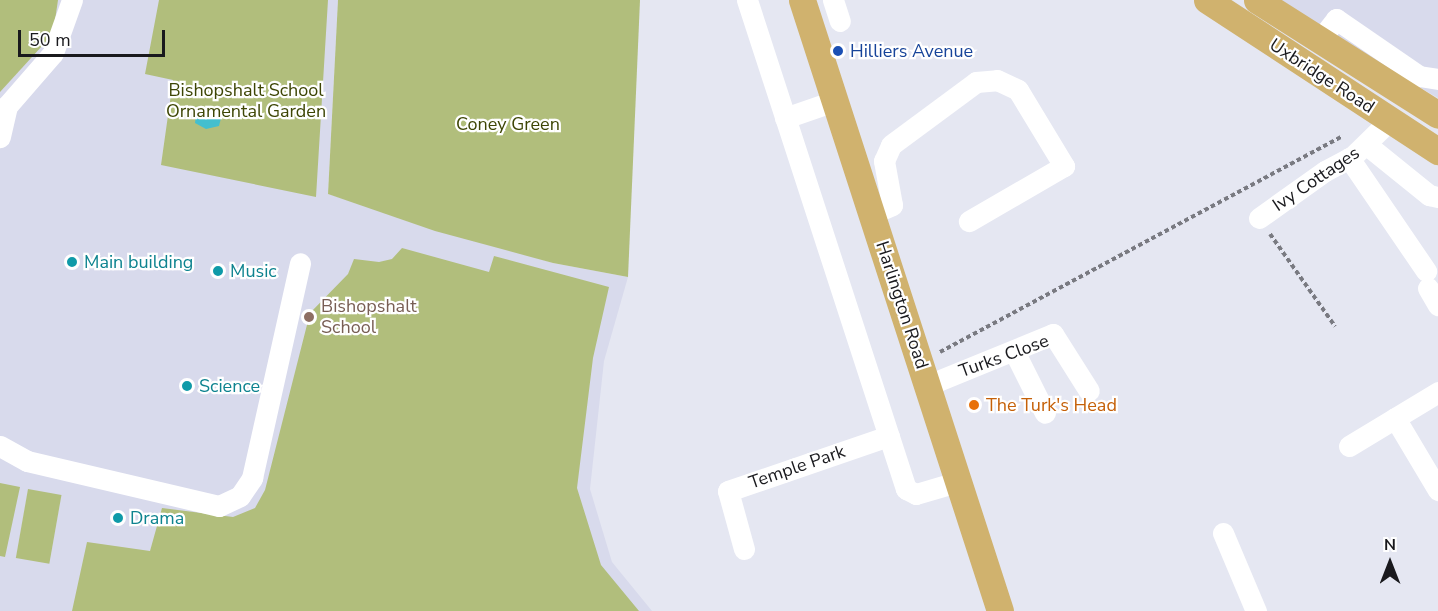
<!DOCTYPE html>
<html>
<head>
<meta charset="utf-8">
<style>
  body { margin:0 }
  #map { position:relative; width:1438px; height:611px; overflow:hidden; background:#e5e7f2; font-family:"Nunito Sans",sans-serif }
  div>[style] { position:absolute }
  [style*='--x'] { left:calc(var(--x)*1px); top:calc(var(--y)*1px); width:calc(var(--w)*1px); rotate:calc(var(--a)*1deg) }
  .built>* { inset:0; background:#d8daec }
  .green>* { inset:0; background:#b1be7c; transform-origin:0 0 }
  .water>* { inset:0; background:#44bfce }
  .path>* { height:4px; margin-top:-2px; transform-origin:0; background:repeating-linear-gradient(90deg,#797a81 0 4.5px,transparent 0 7.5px) }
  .minor>* { height:21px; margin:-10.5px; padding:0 10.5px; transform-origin:10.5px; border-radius:10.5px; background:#fff }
  .major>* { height:27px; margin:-13.5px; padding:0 13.5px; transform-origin:13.5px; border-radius:13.5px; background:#d0b26e }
  .dots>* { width:16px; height:16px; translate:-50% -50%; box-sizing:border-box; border:3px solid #fff; border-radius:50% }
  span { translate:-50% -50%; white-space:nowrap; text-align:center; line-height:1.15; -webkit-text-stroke:4.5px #fff; paint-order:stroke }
  .transit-label { font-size:18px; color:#164399 }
  .left { translate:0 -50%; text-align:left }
  .street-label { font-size:18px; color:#19191d }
  .park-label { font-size:18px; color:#3d4504 }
  .culture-label { font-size:18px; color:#0d838f }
  .education-label { font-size:18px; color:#785e54 }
  .food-label { font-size:18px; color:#c56008 }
  .north { position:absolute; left:1360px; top:533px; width:60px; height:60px; -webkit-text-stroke:4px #fff; paint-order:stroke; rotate:0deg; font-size:16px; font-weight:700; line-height:24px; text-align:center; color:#19191d }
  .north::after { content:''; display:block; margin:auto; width:21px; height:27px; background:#19191d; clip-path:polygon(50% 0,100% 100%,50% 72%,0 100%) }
  .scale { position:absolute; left:18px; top:30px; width:147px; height:27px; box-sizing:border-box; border:3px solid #19191d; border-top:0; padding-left:8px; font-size:18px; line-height:21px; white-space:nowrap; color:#19191d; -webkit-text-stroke:4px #fff; paint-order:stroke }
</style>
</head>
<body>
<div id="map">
  <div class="built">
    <i style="clip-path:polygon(0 0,338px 0,328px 194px,553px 263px,628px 277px,604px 361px,590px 489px,612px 562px,652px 611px,0 611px)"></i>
    <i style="clip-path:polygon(1277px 0,1438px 0,1438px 98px,1275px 2px)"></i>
  </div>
  <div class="green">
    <i style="clip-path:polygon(0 0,58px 0,53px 34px,0 92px)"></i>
    <i style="clip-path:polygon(159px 0,328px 0,316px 197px,161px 165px,173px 80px,145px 74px)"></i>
    <i style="clip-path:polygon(338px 0,640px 0,628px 277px,553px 263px,435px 231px,328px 194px)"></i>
    <i style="clip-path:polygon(402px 248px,489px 272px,494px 256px,609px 287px,593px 358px,577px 488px,601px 565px,639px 611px,72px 611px,87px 542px,150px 551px,162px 508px,233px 517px,255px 508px,265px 490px,310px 313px,348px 274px,354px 259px,379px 262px,392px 259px)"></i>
    <i style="clip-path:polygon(0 483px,20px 487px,5px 557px,0 556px)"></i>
    <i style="left:28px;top:489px;width:34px;height:70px;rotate:10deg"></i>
  </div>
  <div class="water">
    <i style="clip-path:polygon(209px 111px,221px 118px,219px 126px,206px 129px,195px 123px,196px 115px)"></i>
  </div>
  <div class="path">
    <i style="--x:1270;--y:234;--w:113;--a:54.8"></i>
    <i style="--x:940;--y:352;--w:457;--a:-28.2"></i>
  </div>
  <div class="minor">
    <i style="--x:747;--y:0;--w:514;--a:71.99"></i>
    <i style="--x:906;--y:489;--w:11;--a:27"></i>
    <i style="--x:916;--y:494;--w:43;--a:-16.3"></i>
    <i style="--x:833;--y:0;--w:22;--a:72"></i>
    <i style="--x:1319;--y:41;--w:28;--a:-52"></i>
    <i style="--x:1336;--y:19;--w:101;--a:34.5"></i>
    <i style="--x:1419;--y:76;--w:19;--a:9"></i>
    <i style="--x:7;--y:106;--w:70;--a:-49"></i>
    <i style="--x:53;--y:53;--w:56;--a:-70.3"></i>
    <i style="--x:0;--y:114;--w:11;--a:-49"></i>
    <i style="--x:7;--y:106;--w:32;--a:103"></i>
    <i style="--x:785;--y:118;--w:52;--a:-19.1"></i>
    <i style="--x:1367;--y:145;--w:80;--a:38.9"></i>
    <i style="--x:1429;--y:195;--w:9;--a:13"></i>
    <i style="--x:1349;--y:158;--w:137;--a:55.7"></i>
    <i style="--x:872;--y:214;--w:22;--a:-24"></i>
    <i style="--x:892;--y:205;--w:45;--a:-100.3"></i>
    <i style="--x:884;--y:161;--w:17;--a:-66"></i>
    <i style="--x:891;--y:145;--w:106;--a:-36.5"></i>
    <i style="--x:976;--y:82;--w:21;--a:-5"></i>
    <i style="--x:997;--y:80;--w:23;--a:25"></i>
    <i style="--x:1018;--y:90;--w:89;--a:58.8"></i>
    <i style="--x:1064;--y:166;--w:110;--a:149.9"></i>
    <i style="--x:1259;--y:218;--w:81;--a:-35.5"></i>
    <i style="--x:1325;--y:171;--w:32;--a:-28"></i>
    <i style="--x:1353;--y:156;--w:50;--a:-44.2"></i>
    <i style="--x:1428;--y:288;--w:20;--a:60"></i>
    <i style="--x:1014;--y:351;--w:69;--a:63.4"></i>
    <i style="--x:928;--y:385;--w:135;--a:-22.2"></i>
    <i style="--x:1053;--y:334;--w:67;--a:57.7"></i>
    <i style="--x:1395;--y:418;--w:84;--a:59.2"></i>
    <i style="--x:0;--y:446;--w:31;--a:29"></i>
    <i style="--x:27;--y:461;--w:197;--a:13.2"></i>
    <i style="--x:219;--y:506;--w:23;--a:-25"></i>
    <i style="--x:240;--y:496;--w:22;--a:-56"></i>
    <i style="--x:252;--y:478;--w:220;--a:-77.4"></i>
    <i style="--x:1349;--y:446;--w:104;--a:-31.2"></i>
    <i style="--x:1223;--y:533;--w:85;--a:67.1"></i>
    <i style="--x:744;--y:549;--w:60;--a:-105.4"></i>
    <i style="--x:728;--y:491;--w:170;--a:-18.9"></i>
  </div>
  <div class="major">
    <i style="--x:802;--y:0;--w:642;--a:72.04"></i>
    <i style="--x:1207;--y:0;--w:276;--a:33.2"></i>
    <i style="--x:1257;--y:0;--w:214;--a:32.4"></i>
  </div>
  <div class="dots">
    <i style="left:838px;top:51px;background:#1a4fb4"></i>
    <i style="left:72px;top:262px;background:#0f9aa8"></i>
    <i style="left:218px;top:271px;background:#0f9aa8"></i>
    <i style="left:309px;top:317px;background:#8d6e63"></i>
    <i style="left:187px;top:386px;background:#0f9aa8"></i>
    <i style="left:974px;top:405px;background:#e8710a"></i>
    <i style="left:118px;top:518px;background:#0f9aa8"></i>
  </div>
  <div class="transit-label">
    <span class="left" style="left:850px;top:51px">Hilliers Avenue</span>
  </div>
  <div class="street-label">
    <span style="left:1322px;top:76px;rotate:33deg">Uxbridge Road</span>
    <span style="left:1316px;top:179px;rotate:-34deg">Ivy Cottages</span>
    <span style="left:902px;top:305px;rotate:72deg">Harlington Road</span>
    <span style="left:1004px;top:356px;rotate:-20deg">Turks Close</span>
    <span style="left:797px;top:467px;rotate:-19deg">Temple Park</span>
  </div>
  <div class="park-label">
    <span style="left:246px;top:101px">Bishopshalt School<br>Ornamental Garden</span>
    <span style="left:508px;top:124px">Coney Green</span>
  </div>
  <div class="culture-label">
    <span class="left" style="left:84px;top:262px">Main building</span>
    <span class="left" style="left:230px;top:271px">Music</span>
    <span class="left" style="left:199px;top:386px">Science</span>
    <span class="left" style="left:130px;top:518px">Drama</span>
  </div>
  <div class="education-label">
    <span class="left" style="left:321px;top:317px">Bishopshalt<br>School</span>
  </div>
  <div class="food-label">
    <span class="left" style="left:986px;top:405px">The Turk's Head</span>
  </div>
  <div class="north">N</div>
  <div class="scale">50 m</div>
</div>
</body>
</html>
